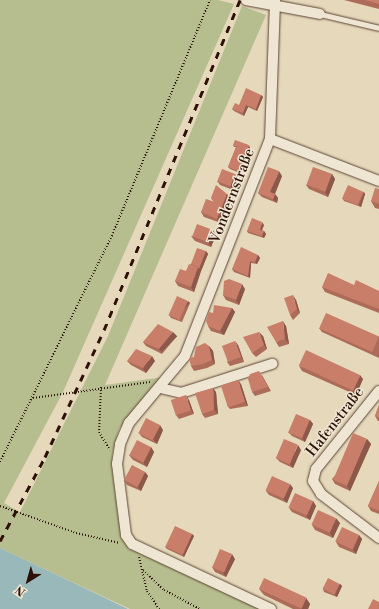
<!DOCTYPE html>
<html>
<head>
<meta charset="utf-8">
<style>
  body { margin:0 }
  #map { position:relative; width:379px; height:609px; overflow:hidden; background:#e5d8bb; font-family:"Libre Bodoni",serif }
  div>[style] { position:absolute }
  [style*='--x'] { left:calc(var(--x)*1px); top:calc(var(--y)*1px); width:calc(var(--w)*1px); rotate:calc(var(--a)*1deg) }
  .green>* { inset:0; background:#b6be8f }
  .water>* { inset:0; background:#99b8ba }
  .path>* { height:2px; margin-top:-1px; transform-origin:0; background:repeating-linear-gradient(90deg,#2e1106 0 1px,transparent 0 3px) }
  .roads { filter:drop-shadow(0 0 1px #5c4333) drop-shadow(0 0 1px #5c4333) }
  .lane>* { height:5px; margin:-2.5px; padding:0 2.5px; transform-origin:2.5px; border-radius:2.5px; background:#eee6d3 }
  .street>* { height:10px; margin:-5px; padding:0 5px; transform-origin:5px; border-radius:5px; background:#eee6d3 }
  .rail>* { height:3px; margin-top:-1.5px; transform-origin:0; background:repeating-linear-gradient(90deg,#2e1106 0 7px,transparent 0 14px) }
  .wall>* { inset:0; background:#ac6c59 }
  .shaded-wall>* { inset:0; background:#8c5849; transform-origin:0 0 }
  .building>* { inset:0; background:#c87e68; transform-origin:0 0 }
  span { translate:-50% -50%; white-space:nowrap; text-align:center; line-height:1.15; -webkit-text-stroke:3px #eee6d3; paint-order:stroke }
  .street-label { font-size:15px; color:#2e1106 }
  .north { position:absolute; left:8px; top:561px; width:40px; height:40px; -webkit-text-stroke:3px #eee6d3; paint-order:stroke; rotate:217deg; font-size:11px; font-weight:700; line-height:16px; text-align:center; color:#2e1106 }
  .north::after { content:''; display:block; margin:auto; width:14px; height:18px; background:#2e1106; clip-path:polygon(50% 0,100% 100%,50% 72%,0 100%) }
</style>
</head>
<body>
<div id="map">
  <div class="green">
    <i style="clip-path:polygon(0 0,218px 0,234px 4px,63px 392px,4px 503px,20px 512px,108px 336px,242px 6px,266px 15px,105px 385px,164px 377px,119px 429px,112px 455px,122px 535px,262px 609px,130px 609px,0 548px)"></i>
  </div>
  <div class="water">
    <i style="clip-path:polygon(0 548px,74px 583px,128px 609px,0 609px)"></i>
  </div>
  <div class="path">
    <i style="--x:101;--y:387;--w:45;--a:92.5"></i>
    <i style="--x:99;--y:432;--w:21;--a:59"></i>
    <i style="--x:33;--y:398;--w:118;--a:-7.8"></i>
    <i style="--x:0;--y:462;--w:255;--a:-63.7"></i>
    <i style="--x:113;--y:233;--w:252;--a:-67.4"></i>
    <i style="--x:0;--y:506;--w:81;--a:19.6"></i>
    <i style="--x:76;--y:533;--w:45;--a:12.8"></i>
    <i style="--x:139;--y:557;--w:35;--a:77"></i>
    <i style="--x:147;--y:591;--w:22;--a:56"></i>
    <i style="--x:143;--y:570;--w:29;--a:44"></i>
    <i style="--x:164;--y:590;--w:41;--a:27.8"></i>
  </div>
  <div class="roads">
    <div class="lane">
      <i style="--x:320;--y:14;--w:61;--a:13.3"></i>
    </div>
    <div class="street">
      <i style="--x:246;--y:0;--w:75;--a:10.7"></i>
      <i style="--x:270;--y:139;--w:117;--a:21.1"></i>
      <i style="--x:160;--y:388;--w:22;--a:13"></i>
      <i style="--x:181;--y:393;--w:96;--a:-17.7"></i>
      <i style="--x:379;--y:391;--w:100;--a:128.9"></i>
      <i style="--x:316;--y:469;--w:12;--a:104"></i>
      <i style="--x:313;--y:481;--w:15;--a:58"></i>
      <i style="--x:321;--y:494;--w:73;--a:37.2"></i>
      <i style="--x:271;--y:609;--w:153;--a:-154.9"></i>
      <i style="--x:132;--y:544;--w:11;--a:-124"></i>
      <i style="--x:126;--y:535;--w:72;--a:-97.2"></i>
      <i style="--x:117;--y:464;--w:20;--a:-81"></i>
      <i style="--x:120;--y:444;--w:23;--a:-67"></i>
      <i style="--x:129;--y:423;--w:87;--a:-50.1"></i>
      <i style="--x:185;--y:356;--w:233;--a:-68.6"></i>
      <i style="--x:270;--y:139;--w:139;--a:-87.9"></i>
    </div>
  </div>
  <div class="rail">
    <i style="--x:0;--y:541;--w:95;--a:-61.8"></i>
    <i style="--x:45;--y:457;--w:140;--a:-65.1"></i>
    <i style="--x:104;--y:330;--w:357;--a:-67.6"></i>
  </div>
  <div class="wall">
    <i style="clip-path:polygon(344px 0,379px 0,379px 9px)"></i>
    <i style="clip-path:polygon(261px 95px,263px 97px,257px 111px,248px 107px,244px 116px,234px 111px,232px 109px)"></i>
    <i style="clip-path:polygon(233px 145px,250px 148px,240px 173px,230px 169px,228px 167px,236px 147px,234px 147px)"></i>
    <i style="clip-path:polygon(332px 174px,335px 179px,328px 197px,309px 189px,306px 185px)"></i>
    <i style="clip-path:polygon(282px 176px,275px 194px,278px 198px,277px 203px,262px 197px,258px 193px)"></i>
    <i style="clip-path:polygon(238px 178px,233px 190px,220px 185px,217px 181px)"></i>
    <i style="clip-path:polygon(379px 189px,379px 209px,375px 208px,371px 201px)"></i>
    <i style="clip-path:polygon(364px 192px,365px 194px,361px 207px,344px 201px,343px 199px)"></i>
    <i style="clip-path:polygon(227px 194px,230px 198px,221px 223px,204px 217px,201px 212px,214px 202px,211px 198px)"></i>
    <i style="clip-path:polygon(264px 225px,262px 230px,264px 231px,266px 234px,264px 238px,248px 233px,247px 231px)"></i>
    <i style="clip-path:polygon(216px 235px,211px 247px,195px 241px,191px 236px)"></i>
    <i style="clip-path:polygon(206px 251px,208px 254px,201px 271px,194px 292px,178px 286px,175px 281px,186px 271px,191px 264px)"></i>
    <i style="clip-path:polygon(258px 255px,260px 258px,257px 264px,251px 263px,250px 278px,234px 272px,232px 269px)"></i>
    <i style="clip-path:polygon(322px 287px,379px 291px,379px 313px,325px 292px)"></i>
    <i style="clip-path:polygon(245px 289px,239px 305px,226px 300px,223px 295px)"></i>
    <i style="clip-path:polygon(296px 300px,300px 313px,293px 320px,290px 315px)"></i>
    <i style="clip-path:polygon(190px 303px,182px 322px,171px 318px,169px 315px)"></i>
    <i style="clip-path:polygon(232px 308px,235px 312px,224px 335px,211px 331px,208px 326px,213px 313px)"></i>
    <i style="clip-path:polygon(286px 326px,289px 344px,279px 347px,276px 342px)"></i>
    <i style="clip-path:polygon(319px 328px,379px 337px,379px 358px,322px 332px)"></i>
    <i style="clip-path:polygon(177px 336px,162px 354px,146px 346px,143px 342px)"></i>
    <i style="clip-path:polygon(263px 336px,267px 349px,256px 357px,252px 353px)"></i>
    <i style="clip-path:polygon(238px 345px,244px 362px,230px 366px,227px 362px)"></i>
    <i style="clip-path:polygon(209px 346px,213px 351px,215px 364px,207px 368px,194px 371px,191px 366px,194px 357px)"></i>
    <i style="clip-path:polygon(127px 361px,155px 361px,146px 373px,131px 365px)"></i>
    <i style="clip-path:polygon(299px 366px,363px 379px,356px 395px,302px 371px)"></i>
    <i style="clip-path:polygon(262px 375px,271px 391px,255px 396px,252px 392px)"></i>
    <i style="clip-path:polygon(241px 384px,248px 406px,230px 409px,227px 405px)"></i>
    <i style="clip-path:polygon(216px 392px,218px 414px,205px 418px,202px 414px)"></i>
    <i style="clip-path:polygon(189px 400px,194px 414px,179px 419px,176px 415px)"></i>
    <i style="clip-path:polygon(379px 405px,379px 421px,378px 421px,375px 416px)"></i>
    <i style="clip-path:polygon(310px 420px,313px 424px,305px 442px,292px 436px,288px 432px)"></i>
    <i style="clip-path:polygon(163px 430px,157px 444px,142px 437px,139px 433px)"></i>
    <i style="clip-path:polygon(367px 439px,371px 444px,350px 491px,335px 484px,332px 479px)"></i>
    <i style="clip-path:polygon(151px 447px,154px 452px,147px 467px,133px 460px,129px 455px)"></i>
    <i style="clip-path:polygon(301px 450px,293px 468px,280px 462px,276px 458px)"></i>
    <i style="clip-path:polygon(145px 472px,148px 476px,141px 491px,127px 485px,124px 480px)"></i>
    <i style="clip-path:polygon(379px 481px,379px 514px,371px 511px,368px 506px)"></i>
    <i style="clip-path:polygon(293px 488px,287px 503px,269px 495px,266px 491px)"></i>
    <i style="clip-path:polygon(313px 501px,316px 506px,310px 520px,292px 512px,289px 508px)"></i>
    <i style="clip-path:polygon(340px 523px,333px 538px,315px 530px,312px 525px)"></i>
    <i style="clip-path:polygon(192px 534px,194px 536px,184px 557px,167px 549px,165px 547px)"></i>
    <i style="clip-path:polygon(359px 535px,362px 539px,356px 554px,339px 547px,336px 542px)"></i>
    <i style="clip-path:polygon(235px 559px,226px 577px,215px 572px,212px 567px)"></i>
    <i style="clip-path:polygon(340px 584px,342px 586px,337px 597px,324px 592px,323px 589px)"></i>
    <i style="clip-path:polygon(259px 589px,306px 598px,310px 604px,308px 609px,293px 609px,264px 595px)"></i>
  </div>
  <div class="shaded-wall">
    <i style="clip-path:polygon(261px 95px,263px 97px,257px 111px,256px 109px)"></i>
    <i style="clip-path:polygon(246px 105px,248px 107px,244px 116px,243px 113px)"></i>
    <i style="clip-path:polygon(249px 145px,250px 148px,240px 173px,238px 171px)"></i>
    <i style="clip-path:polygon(279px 171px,282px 176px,274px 196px,270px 192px)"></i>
    <i style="clip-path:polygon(235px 174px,238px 178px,233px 190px,230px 186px)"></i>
    <i style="clip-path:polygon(332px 174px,335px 179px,328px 197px,325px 192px)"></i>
    <i style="clip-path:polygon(364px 192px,365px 194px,361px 207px,359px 205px)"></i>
    <i style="clip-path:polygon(227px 194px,230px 198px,221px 223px,217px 219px)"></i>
    <i style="clip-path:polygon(275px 194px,278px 198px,277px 203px,273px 199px)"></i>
    <i style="clip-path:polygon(262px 222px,264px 225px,261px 232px,260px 230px)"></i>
    <i style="clip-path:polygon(213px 230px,216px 235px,211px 247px,208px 243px)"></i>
    <i style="clip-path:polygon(264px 231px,266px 234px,264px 238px,262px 236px)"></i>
    <i style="clip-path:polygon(206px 251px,208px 254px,201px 271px,194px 292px,191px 287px,198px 267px)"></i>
    <i style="clip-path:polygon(258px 255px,260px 258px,257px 264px,255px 262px)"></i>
    <i style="clip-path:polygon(250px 261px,251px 263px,250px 278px,248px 276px)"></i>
    <i style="clip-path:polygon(242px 284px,245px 289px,239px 305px,236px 300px)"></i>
    <i style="clip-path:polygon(293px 295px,296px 300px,300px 313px,297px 309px)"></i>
    <i style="left:188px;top:301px;width:3px;height:21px;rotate:45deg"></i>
    <i style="clip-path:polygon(232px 308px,235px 312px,224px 335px,220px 331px)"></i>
    <i style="clip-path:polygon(283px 321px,286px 326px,289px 344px,285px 339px)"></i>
    <i style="left:173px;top:332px;width:6px;height:22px;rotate:45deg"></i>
    <i style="clip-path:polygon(259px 332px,263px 336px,267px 349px,264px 345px)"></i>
    <i style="clip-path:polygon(235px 341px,238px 345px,244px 362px,241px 357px)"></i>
    <i style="clip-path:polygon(209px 346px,213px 351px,215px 364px,212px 360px)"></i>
    <i style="clip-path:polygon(152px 356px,155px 361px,146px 373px,143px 368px)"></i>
    <i style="clip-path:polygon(360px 375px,363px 379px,356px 395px,353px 391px)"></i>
    <i style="clip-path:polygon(238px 380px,241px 384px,248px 406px,245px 402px)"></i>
    <i style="clip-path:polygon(213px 388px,216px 392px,218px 414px,214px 410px)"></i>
    <i style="clip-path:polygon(186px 395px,189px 400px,194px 414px,191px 410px)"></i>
    <i style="clip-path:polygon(310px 420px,313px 424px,305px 442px,302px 438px)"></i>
    <i style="clip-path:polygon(160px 425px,163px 430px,157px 444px,153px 439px)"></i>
    <i style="clip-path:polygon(367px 439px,371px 444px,350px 491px,347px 486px)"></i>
    <i style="clip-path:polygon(298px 445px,301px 450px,293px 468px,290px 464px)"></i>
    <i style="clip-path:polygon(151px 447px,154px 452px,147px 467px,143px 462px)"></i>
    <i style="clip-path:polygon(145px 472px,148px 476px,141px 491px,138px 487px)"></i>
    <i style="clip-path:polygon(290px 484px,293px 488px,287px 503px,283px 499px)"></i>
    <i style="clip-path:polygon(313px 501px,316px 506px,310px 520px,306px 516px)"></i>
    <i style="clip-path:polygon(336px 518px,340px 523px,333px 538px,330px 533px)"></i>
    <i style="clip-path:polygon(192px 534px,194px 536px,184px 557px,183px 555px)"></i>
    <i style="clip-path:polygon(359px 535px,362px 539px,356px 554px,353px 550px)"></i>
    <i style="clip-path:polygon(232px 554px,235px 559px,226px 577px,223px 573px)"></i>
    <i style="clip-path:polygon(340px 584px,342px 586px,337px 597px,335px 595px)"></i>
    <i style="clip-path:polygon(306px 598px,310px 604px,308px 609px,301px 609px,301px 608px)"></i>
  </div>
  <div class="building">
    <i style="clip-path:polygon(365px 0,379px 0,379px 4px)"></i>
    <i style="clip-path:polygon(246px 88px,261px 95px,256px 109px,246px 105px,243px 113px,232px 109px,235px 103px,239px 105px)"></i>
    <i style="clip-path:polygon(235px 140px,249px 145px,238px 171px,228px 167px,237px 146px,233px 145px)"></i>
    <i style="clip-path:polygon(268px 167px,279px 171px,270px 192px,275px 194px,273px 199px,258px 193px)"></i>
    <i style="left:313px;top:167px;width:20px;height:19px;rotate:20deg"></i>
    <i style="left:222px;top:169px;width:14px;height:13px;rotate:21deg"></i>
    <i style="clip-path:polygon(216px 185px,227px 194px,217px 219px,201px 212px,206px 199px,215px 202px,211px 198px)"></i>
    <i style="left:348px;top:185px;width:17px;height:15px;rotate:24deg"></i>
    <i style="clip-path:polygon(375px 188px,379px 189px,379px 204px,371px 201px)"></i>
    <i style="clip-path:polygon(252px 218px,262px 222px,260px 230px,264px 231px,262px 236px,247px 231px)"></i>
    <i style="left:197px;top:224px;width:17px;height:13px;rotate:21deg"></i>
    <i style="clip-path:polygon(241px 247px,258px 255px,255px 262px,250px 261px,248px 276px,232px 269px)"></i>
    <i style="clip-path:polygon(197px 248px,206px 251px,199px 269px,198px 267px,191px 264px)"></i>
    <i style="clip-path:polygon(189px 264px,198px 267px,191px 287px,175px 281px,180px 269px,186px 271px)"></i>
    <i style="clip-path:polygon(328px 273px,354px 285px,356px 280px,379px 291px,379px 309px,322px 287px)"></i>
    <i style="clip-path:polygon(229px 279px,242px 284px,236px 300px,223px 295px,224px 281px)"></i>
    <i style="clip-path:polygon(293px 295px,297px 309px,290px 315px,284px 298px)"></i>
    <i style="left:177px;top:296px;width:12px;height:21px;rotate:24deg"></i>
    <i style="clip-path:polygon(214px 305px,232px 308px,220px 331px,208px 326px,206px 321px,209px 312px,213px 313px)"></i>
    <i style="left:326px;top:313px;width:58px;height:17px;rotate:24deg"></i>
    <i style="clip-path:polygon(283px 321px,285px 339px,276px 342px,267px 327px)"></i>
    <i style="clip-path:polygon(158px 324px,173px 332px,159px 349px,143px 342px)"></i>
    <i style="clip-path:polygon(259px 332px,264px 345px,252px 353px,243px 337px)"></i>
    <i style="left:235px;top:341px;width:17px;height:14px;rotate:69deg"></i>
    <i style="clip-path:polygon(205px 343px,209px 346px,212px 360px,203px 364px,191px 366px,189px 358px,194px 357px,196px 347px)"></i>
    <i style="clip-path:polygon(136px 349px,152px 356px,143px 368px,127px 361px)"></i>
    <i style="left:306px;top:350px;width:60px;height:17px;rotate:25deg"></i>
    <i style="clip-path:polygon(259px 371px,268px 387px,252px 392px,248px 379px,250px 374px)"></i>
    <i style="left:238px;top:380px;width:23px;height:18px;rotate:72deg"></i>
    <i style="clip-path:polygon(213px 388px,214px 410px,202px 414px,195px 393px)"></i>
    <i style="left:186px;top:395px;width:16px;height:16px;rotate:72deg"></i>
    <i style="clip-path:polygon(379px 405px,379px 418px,375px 416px)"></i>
    <i style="left:296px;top:414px;width:15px;height:20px;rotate:23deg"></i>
    <i style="left:146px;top:418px;width:16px;height:17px;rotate:27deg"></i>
    <i style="left:353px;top:433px;width:15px;height:51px;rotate:23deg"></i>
    <i style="left:284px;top:439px;width:15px;height:21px;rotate:23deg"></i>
    <i style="left:137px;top:440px;width:16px;height:17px;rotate:27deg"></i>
    <i style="left:132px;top:465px;width:15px;height:17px;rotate:28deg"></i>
    <i style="left:272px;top:476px;width:20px;height:16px;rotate:24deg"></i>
    <i style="clip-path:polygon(379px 481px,379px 511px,368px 506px)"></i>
    <i style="left:295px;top:493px;width:20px;height:16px;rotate:24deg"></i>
    <i style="left:318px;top:510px;width:20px;height:16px;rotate:24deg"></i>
    <i style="left:175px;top:526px;width:19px;height:23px;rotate:25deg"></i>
    <i style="left:342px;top:527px;width:19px;height:16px;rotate:25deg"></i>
    <i style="left:220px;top:549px;width:13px;height:20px;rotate:23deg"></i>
    <i style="left:264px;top:578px;width:47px;height:12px;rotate:25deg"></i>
    <i style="left:328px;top:578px;width:13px;height:12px;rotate:27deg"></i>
    <i style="clip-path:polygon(373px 599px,379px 602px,379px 609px,368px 609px)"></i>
  </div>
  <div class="street-label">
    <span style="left:232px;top:196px;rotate:-69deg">Vondernstraße</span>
    <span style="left:335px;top:422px;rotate:-52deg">Hafenstraße</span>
  </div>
  <div class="north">N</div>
</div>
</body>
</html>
